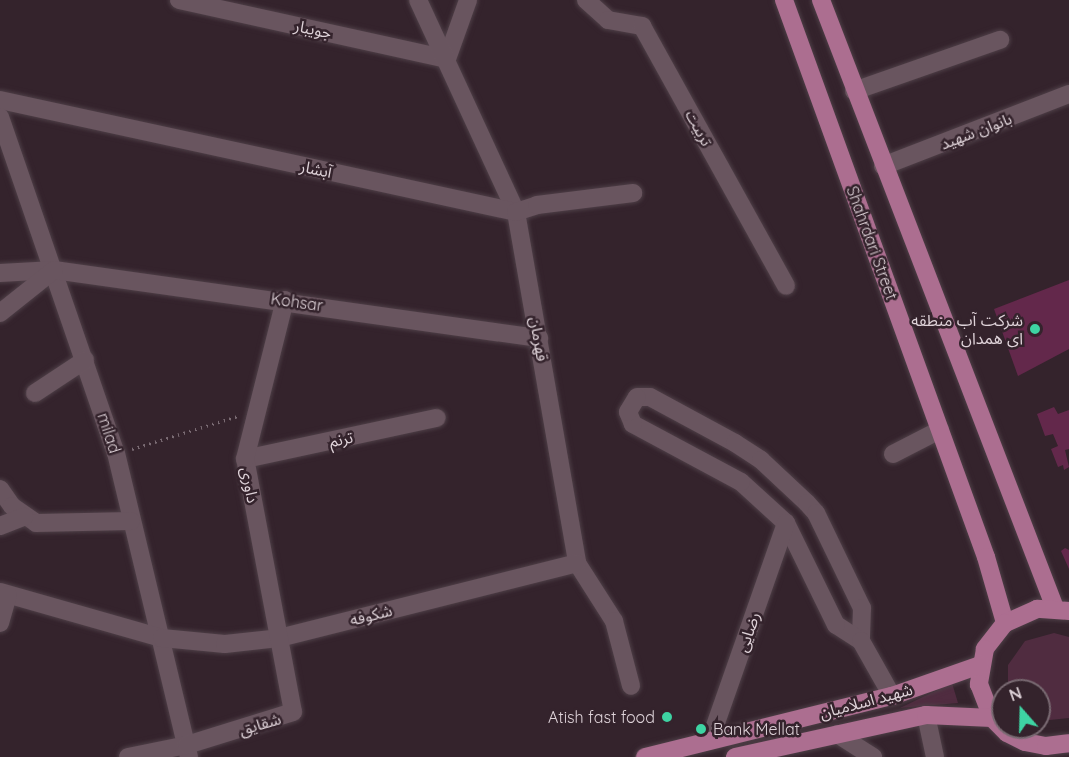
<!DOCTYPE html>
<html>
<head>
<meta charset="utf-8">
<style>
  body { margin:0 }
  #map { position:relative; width:1069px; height:757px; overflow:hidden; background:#34232c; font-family:Quicksand,"Noto Sans Arabic",sans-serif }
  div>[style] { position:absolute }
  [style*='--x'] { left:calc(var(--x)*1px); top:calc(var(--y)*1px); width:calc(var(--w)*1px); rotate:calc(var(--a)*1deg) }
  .green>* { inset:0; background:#502c40 }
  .building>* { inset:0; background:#63284b }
  .path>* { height:3px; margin-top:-1.5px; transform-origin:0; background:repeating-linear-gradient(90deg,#7a6b73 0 1.5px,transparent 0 6px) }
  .roads { filter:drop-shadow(0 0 2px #4e3f47) drop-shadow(0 0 2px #4e3f47) }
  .minor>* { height:18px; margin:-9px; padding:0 9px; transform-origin:9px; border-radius:9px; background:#69555f }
  .major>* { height:18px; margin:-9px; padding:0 9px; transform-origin:9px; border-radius:9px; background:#ac6e90 }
  .dots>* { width:16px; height:16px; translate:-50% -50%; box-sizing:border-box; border:3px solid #34232c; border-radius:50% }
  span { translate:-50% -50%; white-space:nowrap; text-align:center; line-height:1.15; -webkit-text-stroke:5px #34232c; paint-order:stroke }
  .street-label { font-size:16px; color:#ded2d8 }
  .poi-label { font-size:16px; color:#ded2d8 }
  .right { translate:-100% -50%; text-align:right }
  .left { translate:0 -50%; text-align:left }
  .north { position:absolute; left:991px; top:679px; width:60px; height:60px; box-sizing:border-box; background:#34232c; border:2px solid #786971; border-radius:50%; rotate:340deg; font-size:16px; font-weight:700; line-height:24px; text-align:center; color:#ded2d8 }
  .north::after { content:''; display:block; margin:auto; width:21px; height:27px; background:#3ed4a3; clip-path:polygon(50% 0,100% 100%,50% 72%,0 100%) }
</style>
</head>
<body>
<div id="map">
  <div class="green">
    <i style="clip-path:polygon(1054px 633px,1069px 637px,1069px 718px,1040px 721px,1039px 691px,1008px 691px,1008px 665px,1025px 641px)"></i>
    <i style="clip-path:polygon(952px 683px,958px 703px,900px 708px)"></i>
  </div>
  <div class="building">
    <i style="clip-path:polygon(1069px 280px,1069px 349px,1018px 376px,994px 309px)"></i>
    <i style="clip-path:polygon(1054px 407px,1058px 414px,1069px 410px,1069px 449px,1065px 450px,1069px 467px,1064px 470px,1063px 465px,1058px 467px,1051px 449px,1058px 446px,1053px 434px,1045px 436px,1037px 414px)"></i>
    <i style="clip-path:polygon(1065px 548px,1069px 550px,1069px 569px,1061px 551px)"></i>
  </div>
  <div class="path">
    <i style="--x:132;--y:449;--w:111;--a:-17.3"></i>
  </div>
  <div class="roads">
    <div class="minor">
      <i style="--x:179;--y:0;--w:274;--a:12.4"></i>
      <i style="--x:447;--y:59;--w:63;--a:-70.4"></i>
      <i style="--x:418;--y:0;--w:234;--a:65.2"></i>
      <i style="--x:516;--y:212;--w:356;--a:80.1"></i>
      <i style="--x:577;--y:563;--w:69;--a:57.5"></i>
      <i style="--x:614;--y:621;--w:67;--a:75.3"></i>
      <i style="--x:586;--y:0;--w:30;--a:42"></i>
      <i style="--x:608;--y:20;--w:35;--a:10"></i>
      <i style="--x:642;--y:26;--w:297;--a:61"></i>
      <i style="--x:854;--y:91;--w:155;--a:-19.3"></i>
      <i style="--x:0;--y:100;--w:528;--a:12.25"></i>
      <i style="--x:516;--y:212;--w:22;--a:-18"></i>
      <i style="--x:537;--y:205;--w:97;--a:-7.1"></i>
      <i style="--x:0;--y:117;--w:355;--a:71"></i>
      <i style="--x:116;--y:453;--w:313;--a:76.5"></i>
      <i style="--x:883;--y:166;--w:199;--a:-21.2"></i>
      <i style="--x:0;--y:273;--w:54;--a:-3.2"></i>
      <i style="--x:54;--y:270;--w:490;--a:8"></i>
      <i style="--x:0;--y:313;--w:69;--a:-38.5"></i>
      <i style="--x:35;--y:393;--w:60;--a:-33.4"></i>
      <i style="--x:637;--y:397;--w:13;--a:0"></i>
      <i style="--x:650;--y:397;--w:97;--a:28.4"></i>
      <i style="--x:735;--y:443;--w:31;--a:33"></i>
      <i style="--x:761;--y:460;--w:63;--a:43.1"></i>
      <i style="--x:807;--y:503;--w:13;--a:48"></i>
      <i style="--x:816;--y:513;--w:106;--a:64.2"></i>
      <i style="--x:862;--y:608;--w:33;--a:92"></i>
      <i style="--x:861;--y:641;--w:30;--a:-147"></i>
      <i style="--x:836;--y:625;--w:114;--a:-116.1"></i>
      <i style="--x:786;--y:523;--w:61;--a:-137.7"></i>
      <i style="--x:741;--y:482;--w:123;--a:-151.8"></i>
      <i style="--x:633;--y:424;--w:13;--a:-113"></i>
      <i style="--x:628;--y:412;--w:17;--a:-59"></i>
      <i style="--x:893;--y:454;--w:53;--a:-27.1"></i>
      <i style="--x:245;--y:459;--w:196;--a:-12.1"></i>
      <i style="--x:0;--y:489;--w:21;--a:55"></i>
      <i style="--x:12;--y:506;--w:29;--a:35"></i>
      <i style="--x:36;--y:523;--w:95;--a:-1.2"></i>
      <i style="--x:0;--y:526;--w:26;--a:-21"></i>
      <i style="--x:0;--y:592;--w:168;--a:15.9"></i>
      <i style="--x:162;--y:638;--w:63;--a:5.4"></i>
      <i style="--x:225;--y:644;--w:54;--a:-6.3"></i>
      <i style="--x:279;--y:638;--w:307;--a:-14.1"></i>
      <i style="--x:0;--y:623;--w:29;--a:-74"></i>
      <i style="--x:861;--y:641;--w:63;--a:60.6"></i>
      <i style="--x:926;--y:715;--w:43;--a:77.9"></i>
      <i style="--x:837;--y:734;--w:43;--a:32.6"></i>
      <i style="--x:710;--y:740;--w:230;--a:-70.7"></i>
      <i style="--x:128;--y:757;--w:60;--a:-11.5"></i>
      <i style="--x:187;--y:745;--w:111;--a:-17.3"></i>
      <i style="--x:293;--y:712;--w:258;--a:-100.7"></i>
      <i style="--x:245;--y:459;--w:164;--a:-75.9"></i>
    </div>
    <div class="major">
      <i style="--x:784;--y:0;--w:592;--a:70.07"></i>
      <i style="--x:986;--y:557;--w:69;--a:73.9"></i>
      <i style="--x:821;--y:0;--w:651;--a:68.95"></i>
      <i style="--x:1069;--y:611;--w:32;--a:-176"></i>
      <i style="--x:1037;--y:609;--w:35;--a:156"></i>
      <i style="--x:1005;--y:623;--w:33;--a:128"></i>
      <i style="--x:985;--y:649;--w:36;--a:100"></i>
      <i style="--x:979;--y:684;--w:36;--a:69"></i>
      <i style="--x:992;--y:718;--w:21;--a:45"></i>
      <i style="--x:1007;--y:733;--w:20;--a:27"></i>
      <i style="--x:1025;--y:742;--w:21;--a:11"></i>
      <i style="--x:1046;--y:746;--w:23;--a:-7"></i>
      <i style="--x:645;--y:757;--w:254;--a:-13.9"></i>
      <i style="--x:892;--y:696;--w:93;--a:-19.4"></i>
      <i style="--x:735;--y:757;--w:196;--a:-12.4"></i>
      <i style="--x:926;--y:715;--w:66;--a:2.6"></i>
    </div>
  </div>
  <div class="dots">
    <i style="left:1035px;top:329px;background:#3ed4a3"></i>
    <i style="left:667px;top:717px;background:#3ed4a3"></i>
    <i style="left:701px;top:729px;background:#3ed4a3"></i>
  </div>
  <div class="street-label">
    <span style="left:313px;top:29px;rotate:12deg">جویبار</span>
    <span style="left:699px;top:128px;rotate:61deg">تربیت</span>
    <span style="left:976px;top:131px;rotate:-21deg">بانوان شهید</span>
    <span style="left:316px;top:169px;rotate:12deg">آبشار</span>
    <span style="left:872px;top:243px;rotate:70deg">Shahrdari Street</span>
    <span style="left:297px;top:302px;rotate:8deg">Kohsar</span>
    <span style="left:539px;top:339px;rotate:80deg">قهرمان</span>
    <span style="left:109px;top:433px;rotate:72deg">milad</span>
    <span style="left:341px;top:439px;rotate:-12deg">ترنم</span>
    <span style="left:250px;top:485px;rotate:79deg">داوری</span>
    <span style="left:371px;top:615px;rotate:-14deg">شکوفه</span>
    <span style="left:748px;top:632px;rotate:-71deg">رضایی</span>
    <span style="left:866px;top:701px;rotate:-15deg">شهید اسلامیان</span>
    <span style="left:260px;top:724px;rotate:-16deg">شقایق</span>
  </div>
  <div class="poi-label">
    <span class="right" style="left:1023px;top:329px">شرکت آب منطقه<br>ای همدان</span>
    <span class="right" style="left:655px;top:717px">Atish fast food</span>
    <span class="left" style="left:713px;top:729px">Bank Mellat</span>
  </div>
  <div class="north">N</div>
</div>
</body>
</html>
